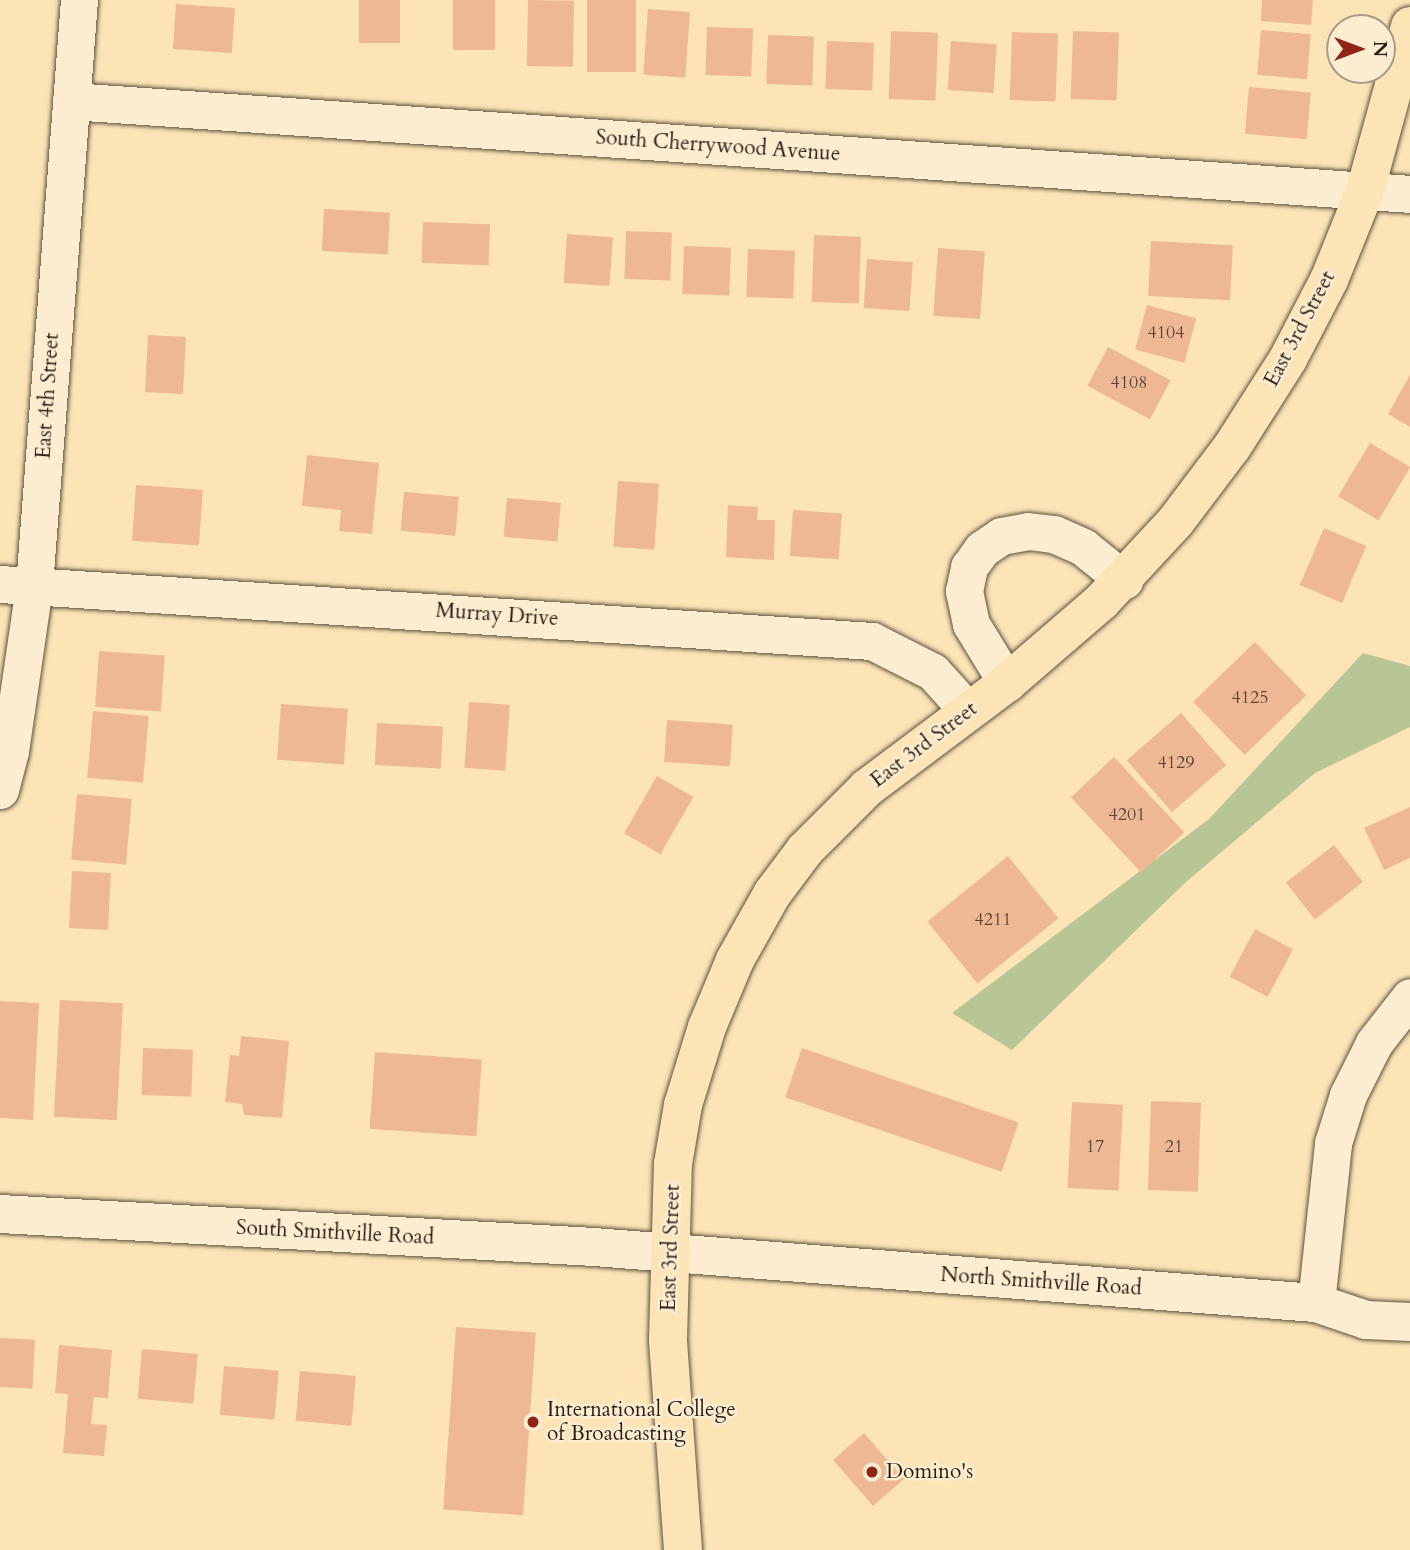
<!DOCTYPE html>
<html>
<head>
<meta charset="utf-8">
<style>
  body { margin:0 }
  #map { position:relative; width:1410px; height:1550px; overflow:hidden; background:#fce4b7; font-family:Cardo,serif }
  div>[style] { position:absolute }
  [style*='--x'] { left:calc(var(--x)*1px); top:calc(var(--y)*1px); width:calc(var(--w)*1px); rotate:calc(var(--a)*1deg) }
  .green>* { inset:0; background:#b8c594 }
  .building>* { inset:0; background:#efb894; transform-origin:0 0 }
  .roads { filter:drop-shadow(0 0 2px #5c503e) drop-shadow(0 0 2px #5c503e) }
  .street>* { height:37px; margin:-18.5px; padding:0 18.5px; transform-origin:18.5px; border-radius:18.5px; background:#fdedd0 }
  .secondary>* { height:38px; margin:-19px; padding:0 19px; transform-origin:19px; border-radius:19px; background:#fdedd0 }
  .primary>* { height:38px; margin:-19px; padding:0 19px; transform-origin:19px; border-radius:19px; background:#fce4b7 }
  .dots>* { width:19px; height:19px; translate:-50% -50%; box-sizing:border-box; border:4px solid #fdedd0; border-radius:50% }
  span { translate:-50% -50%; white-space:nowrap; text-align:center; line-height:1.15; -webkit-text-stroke:5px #fdedd0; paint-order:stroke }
  .number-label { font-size:18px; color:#594436 }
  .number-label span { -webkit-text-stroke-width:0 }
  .street-label { font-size:21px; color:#271e16 }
  .poi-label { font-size:21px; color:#271e16 }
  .left { translate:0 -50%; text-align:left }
  .north { position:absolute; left:1326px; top:14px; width:70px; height:70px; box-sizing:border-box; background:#fdedd0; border:2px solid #a79a86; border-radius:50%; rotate:90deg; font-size:19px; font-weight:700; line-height:28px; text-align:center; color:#271e16 }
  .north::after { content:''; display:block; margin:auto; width:24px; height:32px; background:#8f2418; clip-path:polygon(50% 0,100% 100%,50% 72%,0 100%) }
</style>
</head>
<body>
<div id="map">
  <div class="green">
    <i style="clip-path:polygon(1363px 653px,1410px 666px,1410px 727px,1315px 773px,1186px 882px,1012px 1050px,952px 1013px,1209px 819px)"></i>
  </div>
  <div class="building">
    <i style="left:359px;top:0;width:41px;height:43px"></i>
    <i style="left:453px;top:0;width:42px;height:50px"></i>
    <i style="left:528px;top:0;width:46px;height:66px;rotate:1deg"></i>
    <i style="left:587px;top:0;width:49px;height:72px"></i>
    <i style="clip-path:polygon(1262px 0,1313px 0,1311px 25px,1261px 21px)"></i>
    <i style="left:176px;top:4px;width:59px;height:45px;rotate:4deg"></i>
    <i style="left:648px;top:9px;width:42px;height:66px;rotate:4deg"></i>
    <i style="left:707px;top:27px;width:46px;height:48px;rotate:2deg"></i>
    <i style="left:1261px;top:30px;width:50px;height:45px;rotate:5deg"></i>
    <i style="left:891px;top:31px;width:47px;height:68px;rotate:2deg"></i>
    <i style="left:1073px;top:31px;width:46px;height:68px;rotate:2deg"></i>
    <i style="left:1012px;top:32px;width:46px;height:68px;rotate:2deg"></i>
    <i style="left:768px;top:35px;width:46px;height:49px;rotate:2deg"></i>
    <i style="left:827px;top:41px;width:47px;height:48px;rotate:2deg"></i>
    <i style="left:951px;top:41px;width:46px;height:49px;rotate:4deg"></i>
    <i style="left:1249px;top:87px;width:62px;height:47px;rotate:5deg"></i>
    <i style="left:324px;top:209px;width:66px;height:42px;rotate:3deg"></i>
    <i style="left:423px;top:222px;width:67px;height:41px;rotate:2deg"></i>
    <i style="left:626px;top:231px;width:46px;height:48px;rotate:2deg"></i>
    <i style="left:567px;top:234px;width:46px;height:49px;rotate:4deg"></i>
    <i style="left:814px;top:235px;width:47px;height:67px;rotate:2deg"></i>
    <i style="left:1151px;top:241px;width:82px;height:55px;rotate:3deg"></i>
    <i style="left:684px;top:246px;width:47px;height:48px;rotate:2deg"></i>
    <i style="left:938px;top:248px;width:47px;height:68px;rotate:4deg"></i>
    <i style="left:748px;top:249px;width:47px;height:48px;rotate:2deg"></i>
    <i style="left:867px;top:259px;width:46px;height:49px;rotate:4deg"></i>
    <i style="left:1147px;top:305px;width:51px;height:46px;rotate:15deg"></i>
    <i style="left:148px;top:335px;width:38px;height:57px;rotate:3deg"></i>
    <i style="left:1108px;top:347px;width:71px;height:44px;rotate:28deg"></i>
    <i style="clip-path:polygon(1410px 375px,1410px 427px,1388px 414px)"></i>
    <i style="left:1370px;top:443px;width:47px;height:62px;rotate:31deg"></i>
    <i style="clip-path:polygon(307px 455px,379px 463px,372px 534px,339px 531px,341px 510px,302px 506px)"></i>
    <i style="left:618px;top:481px;width:41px;height:66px;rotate:4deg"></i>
    <i style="left:136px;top:485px;width:67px;height:56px;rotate:4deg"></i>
    <i style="left:404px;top:492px;width:55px;height:39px;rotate:5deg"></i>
    <i style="left:507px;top:498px;width:54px;height:39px;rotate:5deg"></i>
    <i style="clip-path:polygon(728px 505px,758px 507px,757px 520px,775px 520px,774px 560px,726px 557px)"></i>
    <i style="left:793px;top:510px;width:49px;height:46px;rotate:4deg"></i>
    <i style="left:1324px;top:528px;width:46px;height:62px;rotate:23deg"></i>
    <i style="left:1255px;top:642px;width:74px;height:86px;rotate:46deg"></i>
    <i style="left:99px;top:651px;width:66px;height:56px;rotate:4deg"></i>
    <i style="left:469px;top:702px;width:41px;height:66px;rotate:4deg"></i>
    <i style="left:281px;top:704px;width:67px;height:56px;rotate:4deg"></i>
    <i style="left:93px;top:711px;width:56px;height:67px;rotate:5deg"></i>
    <i style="left:1181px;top:713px;width:69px;height:72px;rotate:49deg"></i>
    <i style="left:667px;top:720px;width:66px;height:42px;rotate:4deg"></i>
    <i style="left:377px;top:723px;width:66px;height:42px;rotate:3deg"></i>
    <i style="left:1114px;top:757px;width:103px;height:59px;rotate:47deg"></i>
    <i style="left:657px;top:776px;width:42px;height:66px;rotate:30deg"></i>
    <i style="left:77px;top:794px;width:55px;height:66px;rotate:5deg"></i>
    <i style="clip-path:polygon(1410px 807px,1410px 858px,1384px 870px,1364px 828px)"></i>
    <i style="left:1334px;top:845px;width:47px;height:61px;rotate:52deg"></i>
    <i style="left:1008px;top:856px;width:80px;height:104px;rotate:51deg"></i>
    <i style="left:72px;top:871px;width:39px;height:57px;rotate:3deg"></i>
    <i style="left:1255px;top:929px;width:43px;height:54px;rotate:28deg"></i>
    <i style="left:60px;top:1000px;width:63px;height:117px;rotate:3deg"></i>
    <i style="clip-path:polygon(0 1001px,39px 1003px,33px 1120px,0 1118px)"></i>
    <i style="clip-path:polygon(241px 1036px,289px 1041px,282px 1118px,244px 1115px,242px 1104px,225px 1102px,230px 1055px,239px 1056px)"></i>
    <i style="left:143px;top:1048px;width:50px;height:47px;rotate:2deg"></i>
    <i style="left:802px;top:1048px;width:229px;height:52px;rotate:19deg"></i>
    <i style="left:375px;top:1052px;width:107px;height:77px;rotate:4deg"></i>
    <i style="left:1151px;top:1101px;width:50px;height:89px;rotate:2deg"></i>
    <i style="left:1072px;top:1102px;width:51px;height:86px;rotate:3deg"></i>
    <i style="left:456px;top:1327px;width:80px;height:183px;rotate:4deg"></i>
    <i style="left:0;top:1338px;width:35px;height:49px;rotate:3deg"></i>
    <i style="clip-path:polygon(59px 1345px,112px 1350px,108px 1398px,94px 1397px,91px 1424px,107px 1425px,104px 1456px,63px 1453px,68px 1394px,55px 1393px)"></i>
    <i style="left:142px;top:1349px;width:56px;height:50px;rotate:5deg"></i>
    <i style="left:224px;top:1366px;width:55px;height:49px;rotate:5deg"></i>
    <i style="left:300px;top:1371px;width:56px;height:50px;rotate:5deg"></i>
    <i style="left:864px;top:1433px;width:61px;height:41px;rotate:49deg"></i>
  </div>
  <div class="roads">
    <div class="street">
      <i style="--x:71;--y:101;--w:1342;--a:3.97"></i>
      <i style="--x:0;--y:584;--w:874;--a:3.74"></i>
      <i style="--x:872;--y:641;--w:68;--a:26.9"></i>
      <i style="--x:933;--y:672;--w:52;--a:48.1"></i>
      <i style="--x:1007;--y:683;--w:69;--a:-121.4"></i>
      <i style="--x:971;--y:624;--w:34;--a:-102"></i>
      <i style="--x:964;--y:591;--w:25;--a:-78"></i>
      <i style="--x:969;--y:567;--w:22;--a:-54"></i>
      <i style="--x:982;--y:549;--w:23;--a:-34"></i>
      <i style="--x:1001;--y:536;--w:27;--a:-10"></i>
      <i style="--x:1028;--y:531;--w:26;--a:7"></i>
      <i style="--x:1054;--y:534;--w:32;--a:24"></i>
      <i style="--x:1083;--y:547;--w:53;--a:38.8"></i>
      <i style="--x:0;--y:790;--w:40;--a:-75.6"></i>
      <i style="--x:10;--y:751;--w:167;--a:-81.7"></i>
      <i style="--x:34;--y:586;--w:588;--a:-85.61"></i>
      <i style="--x:1316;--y:1303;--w:161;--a:-83.9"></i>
      <i style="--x:1333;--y:1143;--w:50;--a:-72.6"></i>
      <i style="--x:1348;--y:1095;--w:58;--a:-63.4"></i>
      <i style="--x:1374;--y:1043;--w:58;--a:-52"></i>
    </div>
    <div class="secondary">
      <i style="--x:0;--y:1214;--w:595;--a:3.18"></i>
      <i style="--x:594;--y:1247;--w:724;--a:4.44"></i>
      <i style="--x:1316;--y:1303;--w:53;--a:18.8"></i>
      <i style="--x:1366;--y:1320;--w:44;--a:2.6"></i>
    </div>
    <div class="primary">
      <i style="--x:683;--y:1550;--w:211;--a:-94.1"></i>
      <i style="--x:668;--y:1340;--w:176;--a:-88.4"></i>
      <i style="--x:673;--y:1164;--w:60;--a:-80.4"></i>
      <i style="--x:683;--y:1105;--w:82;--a:-72.9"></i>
      <i style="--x:707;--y:1027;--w:73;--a:-67.3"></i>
      <i style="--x:735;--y:960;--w:76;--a:-60.7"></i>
      <i style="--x:772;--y:894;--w:55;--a:-53.1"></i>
      <i style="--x:805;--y:850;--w:88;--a:-45"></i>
      <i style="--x:867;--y:788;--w:175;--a:-36.9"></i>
      <i style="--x:1007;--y:683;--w:124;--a:-40.8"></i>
      <i style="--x:1101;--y:602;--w:110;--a:-47.2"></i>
      <i style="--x:1176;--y:521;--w:93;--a:-52.9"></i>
      <i style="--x:1232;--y:447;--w:104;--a:-57.5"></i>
      <i style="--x:1288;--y:359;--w:89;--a:-62.6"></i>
      <i style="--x:1329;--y:280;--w:96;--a:-68"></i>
      <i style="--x:1365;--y:191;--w:171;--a:-74.7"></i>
    </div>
  </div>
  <div class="dots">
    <i style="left:533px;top:1422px;background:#8f2418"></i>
    <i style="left:872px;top:1472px;background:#8f2418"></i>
  </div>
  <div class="number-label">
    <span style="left:1166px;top:333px">4104</span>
    <span style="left:1129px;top:383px">4108</span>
    <span style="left:1250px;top:698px">4125</span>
    <span style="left:1176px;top:763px">4129</span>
    <span style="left:1127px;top:815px">4201</span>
    <span style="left:993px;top:920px">4211</span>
    <span style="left:1095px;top:1147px">17</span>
    <span style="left:1174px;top:1147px">21</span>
  </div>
  <div class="street-label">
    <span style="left:718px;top:146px;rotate:4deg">South Cherrywood Avenue</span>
    <span style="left:1300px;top:329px;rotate:-62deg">East 3rd Street</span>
    <span style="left:48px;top:396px;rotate:-86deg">East 4th Street</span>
    <span style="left:497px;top:615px;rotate:4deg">Murray Drive</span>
    <span style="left:924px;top:745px;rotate:-37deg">East 3rd Street</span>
    <span style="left:335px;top:1233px;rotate:3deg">South Smithville Road</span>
    <span style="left:671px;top:1248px;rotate:-88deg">East 3rd Street</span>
    <span style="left:1041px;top:1282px;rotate:4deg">North Smithville Road</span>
  </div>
  <div class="poi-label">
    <span class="left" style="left:547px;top:1422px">International College<br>of Broadcasting</span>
    <span class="left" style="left:886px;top:1472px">Domino's</span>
  </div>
  <div class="north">N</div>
</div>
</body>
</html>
